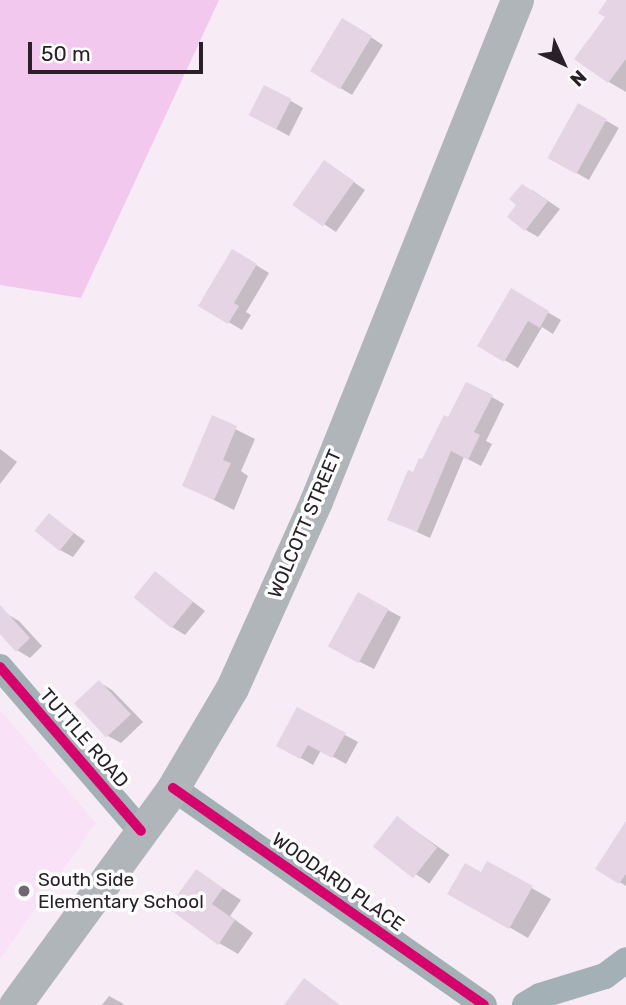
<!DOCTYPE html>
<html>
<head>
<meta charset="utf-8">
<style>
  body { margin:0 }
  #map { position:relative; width:626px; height:1005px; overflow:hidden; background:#f7ecf6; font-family:Rubik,sans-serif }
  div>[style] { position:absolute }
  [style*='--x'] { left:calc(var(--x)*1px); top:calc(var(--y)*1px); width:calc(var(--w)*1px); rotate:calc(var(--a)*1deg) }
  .built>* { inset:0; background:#f9e2f7 }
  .green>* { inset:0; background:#f2c8ef }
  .shadow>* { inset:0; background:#0003; transform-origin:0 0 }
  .building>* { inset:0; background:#e5d4e3; transform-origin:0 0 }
  .minor>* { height:26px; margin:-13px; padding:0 13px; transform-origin:13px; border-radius:13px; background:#a3b0b5 }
  .major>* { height:33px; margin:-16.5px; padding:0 16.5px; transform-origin:16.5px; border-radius:16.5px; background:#b0b5ba }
  .cycleway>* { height:10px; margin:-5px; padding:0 5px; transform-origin:5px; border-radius:5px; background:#d6006c }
  .dots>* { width:19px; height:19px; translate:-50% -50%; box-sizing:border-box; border:4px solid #fff; border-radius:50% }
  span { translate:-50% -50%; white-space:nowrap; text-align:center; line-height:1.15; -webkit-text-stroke:7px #fff; paint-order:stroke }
  .street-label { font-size:19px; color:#292028 }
  .poi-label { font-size:19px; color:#292028 }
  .left { translate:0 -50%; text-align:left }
  .north { position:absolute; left:528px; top:28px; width:70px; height:70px; -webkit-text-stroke:5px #fff; paint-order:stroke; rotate:135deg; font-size:19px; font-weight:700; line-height:28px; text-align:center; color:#292028 }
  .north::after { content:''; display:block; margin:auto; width:24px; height:32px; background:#292028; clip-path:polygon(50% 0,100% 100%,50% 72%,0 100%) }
  .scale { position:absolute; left:28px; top:42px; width:175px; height:32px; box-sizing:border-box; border:4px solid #292028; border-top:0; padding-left:9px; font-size:21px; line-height:24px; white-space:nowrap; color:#292028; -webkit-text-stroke:5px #fff; paint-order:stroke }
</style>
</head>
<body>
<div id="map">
  <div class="built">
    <i style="clip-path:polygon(0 710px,96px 823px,0 959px)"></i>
  </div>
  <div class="green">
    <i style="clip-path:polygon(0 0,219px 0,81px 298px,0 285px)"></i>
  </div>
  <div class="shadow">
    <i style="clip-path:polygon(610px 0,626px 0,626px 92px,609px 82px,607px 17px)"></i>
    <i style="clip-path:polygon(355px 27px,383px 45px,352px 95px,311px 70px)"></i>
    <i style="clip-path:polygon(291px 101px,303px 108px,289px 136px,251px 115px)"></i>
    <i style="left:579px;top:105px;width:46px;height:60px;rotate:30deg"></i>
    <i style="clip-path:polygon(337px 170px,365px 190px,336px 232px,295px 205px)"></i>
    <i style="clip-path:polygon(532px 190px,560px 209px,538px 237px,526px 230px)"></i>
    <i style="clip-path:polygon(233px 251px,269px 273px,246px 312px,251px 315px,242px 330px,200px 305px)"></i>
    <i style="clip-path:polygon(511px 291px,561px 320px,553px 334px,542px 327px,518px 368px,479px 345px)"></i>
    <i style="clip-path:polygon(492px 397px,504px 404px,486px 441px,492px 444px,481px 466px,464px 457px,430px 538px,389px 519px,449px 420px)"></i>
    <i style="clip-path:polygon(213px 418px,255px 439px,241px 471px,248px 476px,234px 510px,184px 485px)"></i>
    <i style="clip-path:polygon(0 449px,17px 462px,0 484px)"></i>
    <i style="clip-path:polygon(49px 515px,85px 541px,73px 557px,60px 550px)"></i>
    <i style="clip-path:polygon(156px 573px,205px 611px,185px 635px,172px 627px)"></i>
    <i style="clip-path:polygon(388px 610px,401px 617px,374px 669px,344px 654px)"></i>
    <i style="clip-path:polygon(7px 614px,19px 621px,42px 646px,30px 658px,17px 650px,0 631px,0 620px)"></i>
    <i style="clip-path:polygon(99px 682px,112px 690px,143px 722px,121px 743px,108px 736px)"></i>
    <i style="clip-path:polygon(345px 735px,358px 742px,346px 764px,321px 750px,313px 765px,278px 745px)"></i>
    <i style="left:397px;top:818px;width:64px;height:35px;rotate:35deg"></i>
    <i style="clip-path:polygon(626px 839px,626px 886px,597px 868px)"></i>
    <i style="clip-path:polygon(488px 863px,551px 899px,528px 938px,450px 893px,481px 875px)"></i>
    <i style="clip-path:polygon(196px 871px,241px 900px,230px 916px,253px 933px,238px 954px,219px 943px)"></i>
    <i style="clip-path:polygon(109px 996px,122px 1003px,124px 1005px,102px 1005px)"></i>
  </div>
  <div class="building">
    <i style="clip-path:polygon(607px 0,626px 0,626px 59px,608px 83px,574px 59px,605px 17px,598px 13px)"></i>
    <i style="left:342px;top:18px;width:35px;height:62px;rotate:31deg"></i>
    <i style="left:264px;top:85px;width:31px;height:34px;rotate:27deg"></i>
    <i style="left:578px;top:103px;width:33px;height:63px;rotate:29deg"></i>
    <i style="left:324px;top:160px;width:37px;height:55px;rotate:35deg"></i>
    <i style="clip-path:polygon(522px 184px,548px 201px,525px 231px,507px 217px,516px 205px,509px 199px)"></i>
    <i style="clip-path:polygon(232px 249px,257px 264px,234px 303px,239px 306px,228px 324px,198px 306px)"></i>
    <i style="clip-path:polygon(511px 288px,549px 311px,540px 328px,528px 321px,504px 362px,477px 346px)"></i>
    <i style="clip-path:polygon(466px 382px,493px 395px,474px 432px,480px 435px,468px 460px,451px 451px,417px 532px,387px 520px,408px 470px,413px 472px,419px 458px,422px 459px,444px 415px,448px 417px)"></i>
    <i style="clip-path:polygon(212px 415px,237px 426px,223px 460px,231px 463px,214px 500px,182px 486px)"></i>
    <i style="left:49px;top:513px;width:32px;height:23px;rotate:39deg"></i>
    <i style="left:155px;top:571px;width:49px;height:34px;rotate:39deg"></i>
    <i style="left:358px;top:592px;width:35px;height:62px;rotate:29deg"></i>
    <i style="clip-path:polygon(0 605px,30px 638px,16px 652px,0 634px)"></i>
    <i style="left:99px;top:680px;width:47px;height:34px;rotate:47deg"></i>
    <i style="clip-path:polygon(297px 707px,346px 733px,332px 758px,308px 745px,300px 759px,276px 746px)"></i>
    <i style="left:397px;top:816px;width:51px;height:39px;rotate:38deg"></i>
    <i style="clip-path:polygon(626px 821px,626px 874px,619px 884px,595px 869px)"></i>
    <i style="clip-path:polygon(487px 861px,533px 886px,509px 929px,447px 894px,465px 863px,481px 872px)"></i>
    <i style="clip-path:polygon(196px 869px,223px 888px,212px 904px,235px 920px,218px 945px,168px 908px)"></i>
    <i style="clip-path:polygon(304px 978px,340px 1005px,284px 1005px)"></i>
  </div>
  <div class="minor">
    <i style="--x:0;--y:667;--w:216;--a:49.3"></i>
    <i style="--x:173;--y:788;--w:379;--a:34.9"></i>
    <i style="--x:525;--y:1005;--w:17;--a:-31"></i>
    <i style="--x:540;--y:996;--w:68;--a:-17.1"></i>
    <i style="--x:605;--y:976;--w:26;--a:-37"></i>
  </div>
  <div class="major">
    <i style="--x:15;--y:1005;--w:268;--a:-53.9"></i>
    <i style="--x:173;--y:788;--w:116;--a:-59.5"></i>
    <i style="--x:232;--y:688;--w:205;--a:-65.8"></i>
    <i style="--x:316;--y:501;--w:540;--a:-68.14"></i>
  </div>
  <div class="cycleway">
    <i style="--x:0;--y:667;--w:216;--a:49.3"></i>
    <i style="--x:173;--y:788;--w:379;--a:34.9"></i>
  </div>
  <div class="dots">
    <i style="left:24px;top:891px;background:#716770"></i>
  </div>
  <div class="street-label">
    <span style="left:305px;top:524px;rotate:-67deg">WOLCOTT STREET</span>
    <span style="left:84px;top:738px;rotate:49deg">TUTTLE ROAD</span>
    <span style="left:338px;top:882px;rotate:35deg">WOODARD PLACE</span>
  </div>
  <div class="poi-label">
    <span class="left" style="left:38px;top:891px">South Side<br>Elementary School</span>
  </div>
  <div class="north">N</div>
  <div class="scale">50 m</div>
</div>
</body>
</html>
